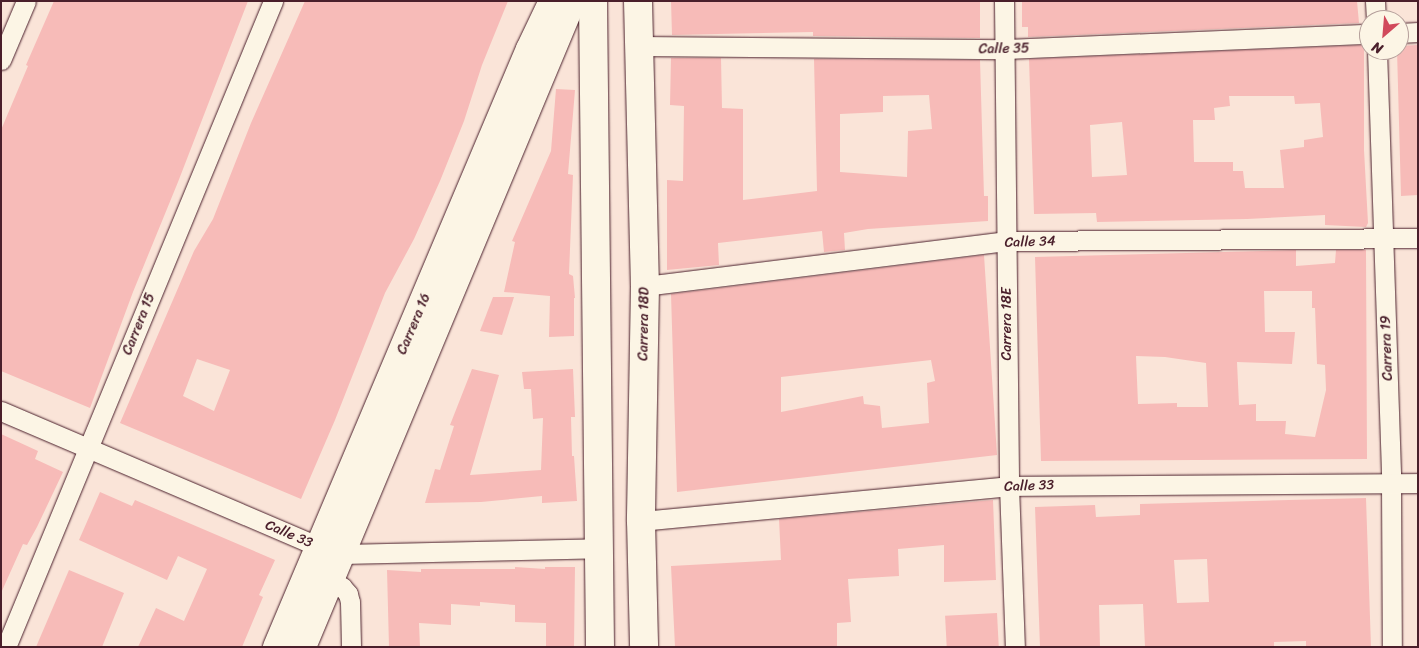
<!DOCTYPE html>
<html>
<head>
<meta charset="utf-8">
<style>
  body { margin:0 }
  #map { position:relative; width:1419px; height:648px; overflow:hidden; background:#fae4d8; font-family:Sriracha,sans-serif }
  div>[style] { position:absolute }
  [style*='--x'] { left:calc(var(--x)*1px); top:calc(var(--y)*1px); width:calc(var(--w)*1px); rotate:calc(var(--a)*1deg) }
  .building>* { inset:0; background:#f7bbb8; transform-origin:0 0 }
  .roads { filter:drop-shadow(0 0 1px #4a1f2b) drop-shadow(0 0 1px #4a1f2b) }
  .street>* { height:19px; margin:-9.5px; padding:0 9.5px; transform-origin:9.5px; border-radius:9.5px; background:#fcf5e5 }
  .secondary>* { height:26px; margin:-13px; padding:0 13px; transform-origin:13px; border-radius:13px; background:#fcf5e5 }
  .primary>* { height:28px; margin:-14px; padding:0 14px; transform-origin:14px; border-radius:14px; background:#fcf5e5 }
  span { translate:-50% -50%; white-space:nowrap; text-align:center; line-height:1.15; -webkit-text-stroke:4px #fcf5e5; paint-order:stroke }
  .street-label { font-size:14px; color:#4a1f2b }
  .frame { position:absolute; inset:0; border:2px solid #4a1f2b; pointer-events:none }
  .north { position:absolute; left:1359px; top:10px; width:50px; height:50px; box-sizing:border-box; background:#fcf5e5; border:1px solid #b59f9b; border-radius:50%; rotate:207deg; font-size:14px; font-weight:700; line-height:20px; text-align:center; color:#4a1f2b }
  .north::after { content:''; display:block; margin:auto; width:18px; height:22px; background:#d1495b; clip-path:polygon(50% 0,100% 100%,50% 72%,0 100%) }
</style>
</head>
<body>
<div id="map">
  <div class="building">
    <i style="clip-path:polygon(54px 1px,248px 1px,178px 182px,133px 292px,90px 408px,1px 371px,1px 130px,28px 66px,26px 65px)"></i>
    <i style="clip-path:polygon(evenodd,305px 1px,508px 1px,482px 65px,464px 121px,440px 181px,414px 239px,385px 293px,335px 420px,301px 499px,120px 423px,194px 251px,213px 219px,251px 123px,305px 1px,197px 359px,230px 370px,214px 411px,183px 396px,197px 359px)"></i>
    <i style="clip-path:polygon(671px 1px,980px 1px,980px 38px,813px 36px,813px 32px,672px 35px)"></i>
    <i style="clip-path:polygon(1022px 1px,1357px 1px,1359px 23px,1028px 37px,1028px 27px,1022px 27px)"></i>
    <i style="clip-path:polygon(evenodd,1364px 45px,1364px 150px,1368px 223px,1366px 227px,1325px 225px,1325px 215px,1247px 219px,1097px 222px,1096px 213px,1034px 214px,1029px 59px,1364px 45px,1229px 96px,1294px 96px,1295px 104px,1320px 103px,1323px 137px,1304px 140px,1304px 147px,1280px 150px,1284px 188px,1245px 188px,1243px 171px,1233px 171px,1233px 162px,1194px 162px,1193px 120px,1215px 120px,1214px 108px,1230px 106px,1229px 96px,1364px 45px,1122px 122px,1127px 175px,1092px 177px,1090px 125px,1122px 122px)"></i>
    <i style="clip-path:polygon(1418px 45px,1418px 195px,1401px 196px,1397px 50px,1399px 50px,1399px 46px)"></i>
    <i style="clip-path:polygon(evenodd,671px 58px,721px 58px,722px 108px,743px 109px,743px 200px,817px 191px,814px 59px,980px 60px,984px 196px,988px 196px,988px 221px,868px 229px,844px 233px,845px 250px,824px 252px,822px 231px,718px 243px,719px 265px,667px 270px,667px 180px,683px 181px,684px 106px,670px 105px,671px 58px,929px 95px,932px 129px,908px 131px,907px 177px,840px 172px,840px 114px,883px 112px,883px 96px,929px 95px)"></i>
    <i style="clip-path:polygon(556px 89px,575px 90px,568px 174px,573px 175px,569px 274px,573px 276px,575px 298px,574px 298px,574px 336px,549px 337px,550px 296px,504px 292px,515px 242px,512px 241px,551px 151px)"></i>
    <i style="clip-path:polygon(evenodd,1296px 250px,1296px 266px,1335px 263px,1336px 250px,1366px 250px,1367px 459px,1041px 461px,1035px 257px,1296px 250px,1264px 291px,1312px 291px,1312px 308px,1315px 308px,1317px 364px,1325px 365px,1326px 390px,1315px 437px,1285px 434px,1286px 421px,1256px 421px,1256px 404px,1239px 405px,1237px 362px,1292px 364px,1295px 332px,1265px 332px,1264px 291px,1296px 250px,1136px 356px,1165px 357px,1206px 363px,1208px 407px,1177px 407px,1177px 403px,1138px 404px,1136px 356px)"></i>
    <i style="clip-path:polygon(evenodd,984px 255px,997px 455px,677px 492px,671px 294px,984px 255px,931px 360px,935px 381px,927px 383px,929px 423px,882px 428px,880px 406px,864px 404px,863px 396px,781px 412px,781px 377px,931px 360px)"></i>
    <i style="clip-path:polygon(493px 297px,514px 297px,502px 335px,480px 331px)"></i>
    <i style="clip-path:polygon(472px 369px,499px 375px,470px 475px,541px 470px,543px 418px,533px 419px,531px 389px,524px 389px,522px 372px,573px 369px,575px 417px,571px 417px,572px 456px,574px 456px,577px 501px,542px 503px,542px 496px,481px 502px,425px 503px,435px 469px,440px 470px,454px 426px,450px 425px)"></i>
    <i style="clip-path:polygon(1px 434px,38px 451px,35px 459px,63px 472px,37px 527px,27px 545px,23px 544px,1px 593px)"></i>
    <i style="clip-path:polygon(100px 492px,132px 506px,135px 500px,275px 560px,259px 595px,263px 597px,242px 647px,138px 647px,156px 608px,184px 621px,207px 569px,178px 556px,167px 580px,79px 540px)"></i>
    <i style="clip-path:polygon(evenodd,1366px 498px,1371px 647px,1306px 647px,1306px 641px,1274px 642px,1274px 647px,1145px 647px,1143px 604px,1099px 605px,1100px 647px,1040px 647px,1035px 507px,1095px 505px,1096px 517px,1140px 515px,1140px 504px,1366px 498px,1207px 559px,1209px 602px,1177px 603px,1174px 560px,1207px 559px)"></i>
    <i style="clip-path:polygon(993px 500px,996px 580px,944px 582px,944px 545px,898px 549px,899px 576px,848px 579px,851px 622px,837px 623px,837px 647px,675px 647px,671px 566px,781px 560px,779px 519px)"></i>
    <i style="clip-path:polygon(515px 567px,545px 569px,545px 567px,575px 567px,574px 647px,546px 647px,546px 623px,515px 622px,515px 605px,480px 602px,480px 606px,451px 604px,451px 625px,419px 623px,420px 647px,389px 647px,387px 570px,421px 572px,421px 569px,515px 569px)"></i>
    <i style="clip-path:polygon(69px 570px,124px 593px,102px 647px,36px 647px)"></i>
    <i style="left:997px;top:613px;width:34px;height:52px;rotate:87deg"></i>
  </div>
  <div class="roads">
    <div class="street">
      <i style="--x:1004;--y:1;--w:485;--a:89.4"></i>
      <i style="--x:1009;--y:486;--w:161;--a:87.9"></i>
      <i style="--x:1375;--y:1;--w:19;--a:87"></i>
      <i style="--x:1399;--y:33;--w:19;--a:-3"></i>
      <i style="--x:639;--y:46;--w:367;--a:0.5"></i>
      <i style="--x:1006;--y:49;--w:363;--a:-2.4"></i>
      <i style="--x:1377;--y:50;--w:432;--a:88.1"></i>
      <i style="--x:1391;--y:482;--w:165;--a:89.7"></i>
      <i style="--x:1;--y:60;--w:64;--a:-67"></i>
      <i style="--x:645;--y:286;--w:364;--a:-7.1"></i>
      <i style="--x:1006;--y:241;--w:412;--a:-0.4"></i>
      <i style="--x:1;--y:411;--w:347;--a:23.1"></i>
      <i style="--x:320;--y:547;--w:23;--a:18"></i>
      <i style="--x:342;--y:554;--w:257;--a:-1.3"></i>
      <i style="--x:641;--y:521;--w:370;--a:-5.4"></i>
      <i style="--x:1009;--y:486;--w:409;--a:-0.4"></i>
      <i style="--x:319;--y:577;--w:25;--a:23"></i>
      <i style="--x:342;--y:587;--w:9;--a:49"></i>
      <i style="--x:348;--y:594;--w:8;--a:76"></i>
      <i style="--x:350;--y:602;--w:45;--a:88.7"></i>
      <i style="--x:6;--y:647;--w:699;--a:-67.54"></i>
    </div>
    <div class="secondary">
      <i style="--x:276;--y:647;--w:649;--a:-67.07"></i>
      <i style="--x:529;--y:49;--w:53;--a:-64.4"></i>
      <i style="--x:303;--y:647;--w:700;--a:-67.32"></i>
    </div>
    <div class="primary">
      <i style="--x:593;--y:1;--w:646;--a:89.38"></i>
      <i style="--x:638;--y:1;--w:285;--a:88.6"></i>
      <i style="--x:645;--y:286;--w:235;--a:91"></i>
      <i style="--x:641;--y:521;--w:126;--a:88.6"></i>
    </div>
  </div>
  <div class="street-label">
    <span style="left:1004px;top:49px;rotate:-1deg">Calle 35</span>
    <span style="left:1030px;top:242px;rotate:-2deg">Calle 34</span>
    <span style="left:139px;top:324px;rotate:-68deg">Carrera 15</span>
    <span style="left:414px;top:324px;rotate:-67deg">Carrera 16</span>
    <span style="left:644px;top:324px;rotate:-89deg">Carrera 18D</span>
    <span style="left:1007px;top:324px;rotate:-90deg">Carrera 18E</span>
    <span style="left:1387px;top:348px;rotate:-92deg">Carrera 19</span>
    <span style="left:1029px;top:486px;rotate:-2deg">Calle 33</span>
    <span style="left:289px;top:534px;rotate:23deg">Calle 33</span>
  </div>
  <div class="frame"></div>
  <div class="north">N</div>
</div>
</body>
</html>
